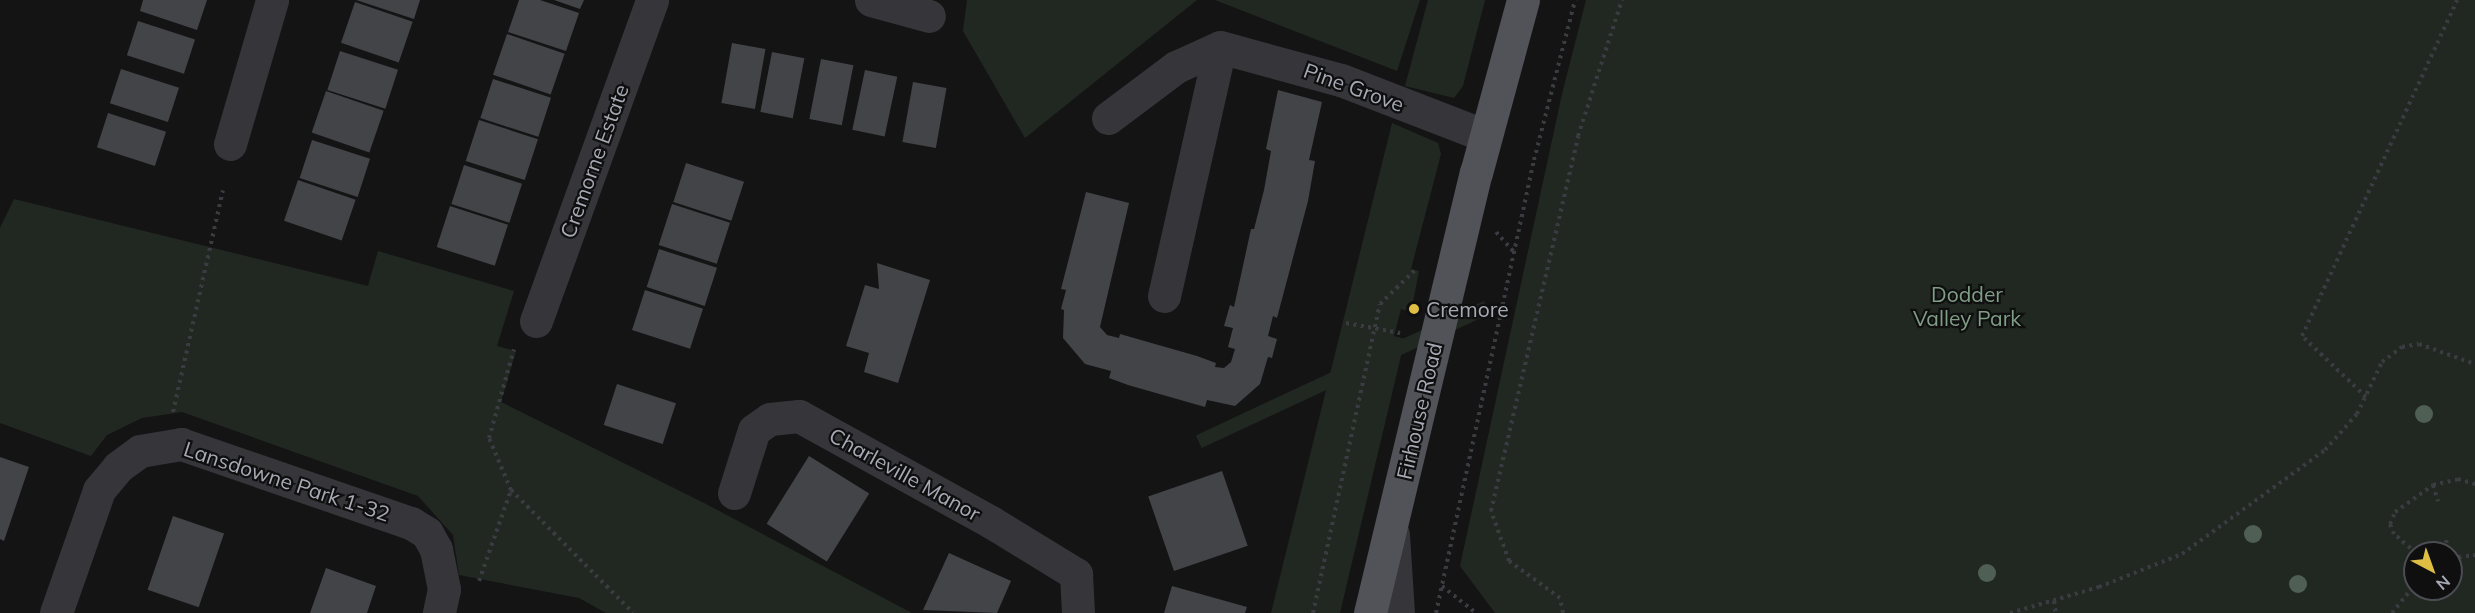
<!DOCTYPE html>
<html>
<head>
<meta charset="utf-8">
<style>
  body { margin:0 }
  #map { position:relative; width:2475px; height:613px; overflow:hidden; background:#141415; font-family:Mulish,sans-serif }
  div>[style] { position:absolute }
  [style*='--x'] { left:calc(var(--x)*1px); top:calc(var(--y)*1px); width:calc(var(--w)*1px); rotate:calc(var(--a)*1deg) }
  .green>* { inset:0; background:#212822; transform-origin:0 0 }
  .building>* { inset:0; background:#434448; transform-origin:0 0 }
  .path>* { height:4px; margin-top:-2px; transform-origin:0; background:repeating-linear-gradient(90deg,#3b3c41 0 3px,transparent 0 7.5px) }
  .minor>* { height:33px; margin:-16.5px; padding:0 16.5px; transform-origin:16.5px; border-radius:16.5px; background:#35353a }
  .major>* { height:33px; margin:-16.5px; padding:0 16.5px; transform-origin:16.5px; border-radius:16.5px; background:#525259 }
  .trees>* { width:18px; height:18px; margin:-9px; border-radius:50%; background:#4f5f53 }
  .dots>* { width:16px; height:16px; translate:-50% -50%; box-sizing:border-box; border:3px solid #0f0f10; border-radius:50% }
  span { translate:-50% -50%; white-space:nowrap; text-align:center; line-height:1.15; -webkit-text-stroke:4.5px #0f0f10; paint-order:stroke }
  .street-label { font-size:21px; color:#a7a9b4 }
  .park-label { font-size:21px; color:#809d86 }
  .poi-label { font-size:21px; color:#a7a9b4 }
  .left { translate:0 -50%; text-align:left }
  .north { position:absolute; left:2403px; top:541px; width:60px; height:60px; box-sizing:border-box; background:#0f0f10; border:2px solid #4c4d52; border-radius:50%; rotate:139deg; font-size:16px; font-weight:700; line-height:24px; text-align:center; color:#a7a9b4 }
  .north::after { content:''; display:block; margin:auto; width:21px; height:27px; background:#debe43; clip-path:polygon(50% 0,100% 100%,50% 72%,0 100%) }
</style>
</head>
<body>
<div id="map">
  <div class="green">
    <i style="clip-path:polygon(967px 0,1197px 0,1025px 138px,963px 31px)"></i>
    <i style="clip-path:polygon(1215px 0,1420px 0,1397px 71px)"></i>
    <i style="clip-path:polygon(1428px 0,1485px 0,1463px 86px,1454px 98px,1405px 86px)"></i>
    <i style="clip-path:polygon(evenodd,1586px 0,2475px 0,2475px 613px,1495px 613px,1460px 566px,1562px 94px,1586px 0,2415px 553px,2451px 553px,2451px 589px,2415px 589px,2415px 553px)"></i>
    <i style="clip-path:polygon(1392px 123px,1438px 143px,1441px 154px,1411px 269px,1419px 271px,1411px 312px,1401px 309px,1394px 336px,1405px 339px,1340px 613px,1271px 613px)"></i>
    <i style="clip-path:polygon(14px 199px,368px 286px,378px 251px,514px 291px,497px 346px,516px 351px,501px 402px,704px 503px,912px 613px,606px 613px,579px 598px,459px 575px,453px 535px,418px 496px,182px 412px,142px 418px,107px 435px,91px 456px,0 423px,0 228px)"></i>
    <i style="left:1484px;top:301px;width:14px;height:318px;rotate:65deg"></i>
  </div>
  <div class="building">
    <i style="clip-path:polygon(143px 0,207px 0,197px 30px,140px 11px)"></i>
    <i style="clip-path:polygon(356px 0,420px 0,414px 19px)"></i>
    <i style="clip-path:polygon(519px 0,540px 0,579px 13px,566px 51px,508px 32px)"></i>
    <i style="clip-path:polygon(554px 0,584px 0,580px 9px)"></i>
    <i style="left:355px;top:2px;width:61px;height:43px;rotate:19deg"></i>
    <i style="left:138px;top:21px;width:60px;height:36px;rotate:18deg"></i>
    <i style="left:507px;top:34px;width:61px;height:43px;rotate:19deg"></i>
    <i style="left:732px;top:43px;width:34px;height:61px;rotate:10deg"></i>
    <i style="left:340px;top:51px;width:61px;height:41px;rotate:18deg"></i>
    <i style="left:772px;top:52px;width:33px;height:61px;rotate:11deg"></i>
    <i style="left:821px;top:59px;width:33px;height:61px;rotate:11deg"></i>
    <i style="left:121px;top:69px;width:61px;height:36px;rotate:18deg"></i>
    <i style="left:865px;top:70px;width:33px;height:61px;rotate:12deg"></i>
    <i style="left:493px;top:79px;width:61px;height:41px;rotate:18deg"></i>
    <i style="left:913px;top:82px;width:34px;height:61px;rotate:10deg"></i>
    <i style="clip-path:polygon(1278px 90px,1322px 102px,1309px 160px,1315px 161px,1308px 201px,1277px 318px,1273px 316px,1268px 336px,1277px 339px,1272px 358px,1268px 357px,1260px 384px,1235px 406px,1207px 400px,1205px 407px,1128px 385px,1109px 378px,1111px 371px,1085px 364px,1063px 338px,1064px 310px,1061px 309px,1066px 290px,1061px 289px,1086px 192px,1129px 203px,1100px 327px,1107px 335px,1119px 338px,1120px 334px,1197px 356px,1216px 363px,1215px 367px,1224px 368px,1231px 362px,1235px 349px,1228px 347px,1233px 328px,1224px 326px,1230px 305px,1234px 307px,1251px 229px,1254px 229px,1264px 190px,1271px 151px,1266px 149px)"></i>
    <i style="left:326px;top:91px;width:61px;height:44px;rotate:19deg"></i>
    <i style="left:108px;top:113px;width:61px;height:36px;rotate:18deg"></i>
    <i style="left:479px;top:120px;width:62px;height:43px;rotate:18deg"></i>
    <i style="left:312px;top:140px;width:61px;height:40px;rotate:18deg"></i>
    <i style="left:686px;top:163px;width:61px;height:41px;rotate:18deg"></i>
    <i style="left:464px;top:165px;width:61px;height:41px;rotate:18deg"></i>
    <i style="left:298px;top:180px;width:61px;height:43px;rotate:19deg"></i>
    <i style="left:672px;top:204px;width:61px;height:43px;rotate:18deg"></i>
    <i style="left:450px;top:206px;width:61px;height:43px;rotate:18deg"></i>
    <i style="left:659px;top:249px;width:61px;height:40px;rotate:18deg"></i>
    <i style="clip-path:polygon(877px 263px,930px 280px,898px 383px,864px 372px,869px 353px,846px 346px,865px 285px,879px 289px)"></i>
    <i style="left:645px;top:290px;width:61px;height:42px;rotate:18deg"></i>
    <i style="left:617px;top:384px;width:62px;height:43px;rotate:18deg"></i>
    <i style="left:809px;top:456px;width:71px;height:80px;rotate:32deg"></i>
    <i style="clip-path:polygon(0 457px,29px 467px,4px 541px,0 539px)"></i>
    <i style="left:1222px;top:471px;width:79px;height:78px;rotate:71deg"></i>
    <i style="left:173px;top:516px;width:54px;height:78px;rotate:19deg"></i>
    <i style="clip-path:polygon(949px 553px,1011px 581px,997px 613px,923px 610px)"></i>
    <i style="clip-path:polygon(326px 568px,376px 586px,367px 613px,310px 613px)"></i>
    <i style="clip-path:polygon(1172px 586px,1247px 607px,1245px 613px,1164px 613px)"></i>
  </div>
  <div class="path">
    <i style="--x:1496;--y:232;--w:28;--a:48"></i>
    <i style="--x:1346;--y:323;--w:55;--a:10.5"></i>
    <i style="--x:2366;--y:397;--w:88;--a:-136.4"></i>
    <i style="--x:2302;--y:336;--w:370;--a:-65.2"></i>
    <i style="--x:173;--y:412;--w:227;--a:-77.3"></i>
    <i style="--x:2433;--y:485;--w:17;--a:73"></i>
    <i style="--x:511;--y:490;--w:173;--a:45.2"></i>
    <i style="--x:2446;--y:540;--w:13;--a:77"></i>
    <i style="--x:2416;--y:553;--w:29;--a:-139"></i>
    <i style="--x:2394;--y:534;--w:11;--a:-112"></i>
    <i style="--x:2390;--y:524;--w:13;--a:-67"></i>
    <i style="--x:2395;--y:512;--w:47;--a:-35.4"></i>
    <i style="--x:2433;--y:485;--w:26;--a:-13"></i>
    <i style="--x:2458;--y:479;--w:18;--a:16"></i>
    <i style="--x:2451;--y:558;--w:24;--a:-7"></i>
    <i style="--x:2451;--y:563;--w:9;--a:69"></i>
    <i style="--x:479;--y:581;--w:96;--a:-70.6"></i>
    <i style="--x:511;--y:490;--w:56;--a:-112.9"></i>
    <i style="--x:489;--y:438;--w:92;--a:-74.3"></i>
    <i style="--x:1442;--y:586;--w:43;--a:38.5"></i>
    <i style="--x:2054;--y:601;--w:12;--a:81"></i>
    <i style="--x:1313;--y:613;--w:316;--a:-77.8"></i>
    <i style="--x:1380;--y:304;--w:49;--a:-44.2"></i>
    <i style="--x:1436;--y:613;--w:463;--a:-77.8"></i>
    <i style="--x:1534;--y:160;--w:165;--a:-75.6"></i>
    <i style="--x:1563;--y:613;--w:15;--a:-101"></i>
    <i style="--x:1560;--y:598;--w:63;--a:-144"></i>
    <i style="--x:1509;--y:561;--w:53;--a:-109.8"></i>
    <i style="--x:1491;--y:511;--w:385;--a:-76.9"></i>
    <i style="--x:1578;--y:136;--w:143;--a:-72.1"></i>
    <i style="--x:2010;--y:613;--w:93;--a:-16.3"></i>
    <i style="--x:2099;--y:587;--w:89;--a:-21.7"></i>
    <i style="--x:2182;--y:554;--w:177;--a:-36"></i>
    <i style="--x:2325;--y:450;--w:48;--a:-48.4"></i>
    <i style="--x:2357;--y:414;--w:58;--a:-64.3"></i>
    <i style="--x:2382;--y:362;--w:25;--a:-37"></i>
    <i style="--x:2402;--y:347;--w:17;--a:-10"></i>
    <i style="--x:2419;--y:344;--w:59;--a:19.7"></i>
    <i style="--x:2392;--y:613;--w:36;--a:-51"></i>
  </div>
  <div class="minor">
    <i style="--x:871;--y:0;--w:60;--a:15.4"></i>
    <i style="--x:1108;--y:118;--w:85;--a:-36.9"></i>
    <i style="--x:1176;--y:67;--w:48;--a:-24.4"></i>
    <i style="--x:1220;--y:47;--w:125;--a:15.3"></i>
    <i style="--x:1341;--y:80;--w:155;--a:21.1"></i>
    <i style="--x:230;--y:144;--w:150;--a:-73.7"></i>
    <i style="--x:1164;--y:296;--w:255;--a:-77.3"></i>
    <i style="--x:536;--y:321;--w:341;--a:-70.1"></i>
    <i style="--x:734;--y:493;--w:66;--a:-72.4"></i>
    <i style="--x:754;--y:430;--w:19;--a:-35"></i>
    <i style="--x:770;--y:419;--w:29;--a:-6"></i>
    <i style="--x:799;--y:416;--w:219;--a:28.9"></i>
    <i style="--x:991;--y:522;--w:100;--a:31.5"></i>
    <i style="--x:1076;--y:574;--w:39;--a:87"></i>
    <i style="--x:1393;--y:534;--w:79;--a:86.4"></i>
    <i style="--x:56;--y:613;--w:130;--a:-70.7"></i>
    <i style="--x:99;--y:490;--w:30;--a:-50"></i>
    <i style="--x:118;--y:467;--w:27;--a:-36"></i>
    <i style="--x:140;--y:451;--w:42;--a:-9.7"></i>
    <i style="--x:181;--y:444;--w:243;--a:19"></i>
    <i style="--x:411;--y:523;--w:19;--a:32"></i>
    <i style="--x:427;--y:533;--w:18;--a:61"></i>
    <i style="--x:436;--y:549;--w:41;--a:78.7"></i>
    <i style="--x:444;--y:589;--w:25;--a:102"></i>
  </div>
  <div class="major">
    <i style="--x:1370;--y:613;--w:453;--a:-76.5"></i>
    <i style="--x:1476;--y:173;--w:179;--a:-74.8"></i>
  </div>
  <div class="trees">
    <i style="left:2424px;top:414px"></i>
    <i style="left:2253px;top:534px"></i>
    <i style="left:1987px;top:573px"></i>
    <i style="left:2298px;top:584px"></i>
  </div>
  <div class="dots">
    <i style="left:1414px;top:309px;background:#debe43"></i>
  </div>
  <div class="street-label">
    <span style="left:1354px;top:87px;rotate:20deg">Pine Grove</span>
    <span style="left:594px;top:161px;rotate:-70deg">Cremorne Estate</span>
    <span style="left:1419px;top:411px;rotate:-77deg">Firhouse Road</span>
    <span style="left:905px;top:474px;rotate:29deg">Charleville Manor</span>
    <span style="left:287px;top:481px;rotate:18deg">Lansdowne Park 1-32</span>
  </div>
  <div class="park-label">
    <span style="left:1967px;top:306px">Dodder<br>Valley Park</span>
  </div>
  <div class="poi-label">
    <span class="left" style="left:1426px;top:309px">Cremore</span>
  </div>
  <div class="north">N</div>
</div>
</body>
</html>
